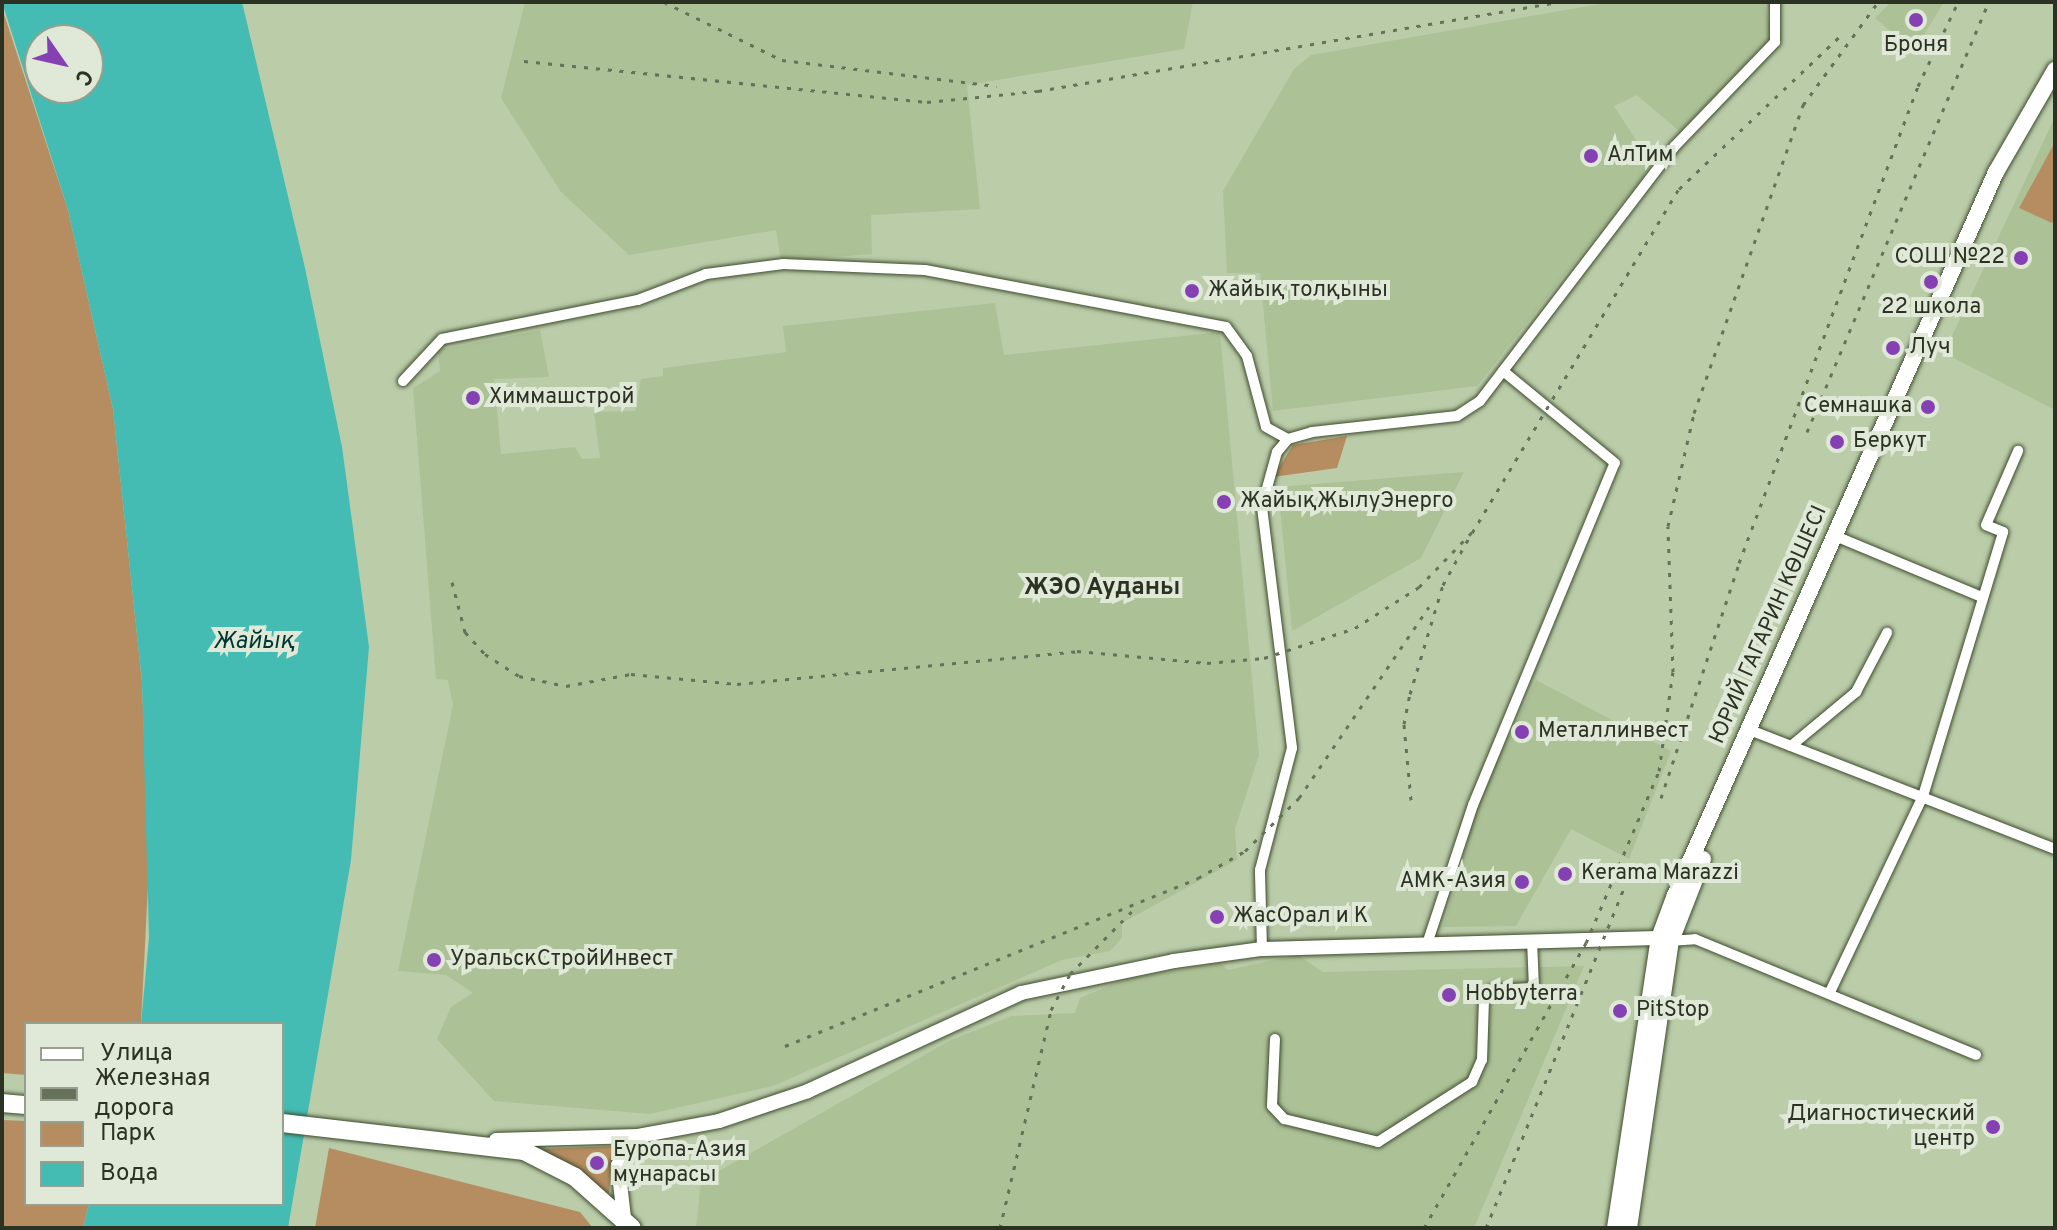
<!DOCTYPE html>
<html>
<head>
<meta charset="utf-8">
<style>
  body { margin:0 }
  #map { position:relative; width:2057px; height:1230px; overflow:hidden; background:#bbcca9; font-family:Overpass,sans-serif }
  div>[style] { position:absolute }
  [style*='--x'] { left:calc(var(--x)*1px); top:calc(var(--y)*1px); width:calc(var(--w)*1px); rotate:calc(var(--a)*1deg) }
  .built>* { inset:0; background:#adc197 }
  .green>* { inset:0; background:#b68d60 }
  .water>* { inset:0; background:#44bcb3 }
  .roads { filter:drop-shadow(0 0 2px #3e4c2d) drop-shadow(0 0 2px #3e4c2d) }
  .street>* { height:10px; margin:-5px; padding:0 5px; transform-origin:5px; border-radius:5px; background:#fff }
  .secondary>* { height:14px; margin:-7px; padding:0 7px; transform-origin:7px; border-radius:7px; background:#fff }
  .primary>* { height:16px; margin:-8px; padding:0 8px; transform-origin:8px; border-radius:8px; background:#fff }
  .highway>* { height:18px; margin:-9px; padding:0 9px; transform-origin:9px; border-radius:9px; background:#fff }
  .rail>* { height:3px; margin-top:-1.5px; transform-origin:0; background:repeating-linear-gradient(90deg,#66715a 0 4px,transparent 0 12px) }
  .dots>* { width:22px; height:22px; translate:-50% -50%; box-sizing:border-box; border:4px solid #e0e9d7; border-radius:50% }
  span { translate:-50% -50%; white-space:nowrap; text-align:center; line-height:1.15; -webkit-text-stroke:8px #e0e9d7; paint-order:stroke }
  .poi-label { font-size:22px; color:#2b3123 }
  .left { translate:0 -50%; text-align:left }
  .right { translate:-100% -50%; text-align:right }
  .street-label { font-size:22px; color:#2b3123 }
  .neighbourhood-label { font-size:24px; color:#2b3123; font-weight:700 }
  .water-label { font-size:24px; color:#003734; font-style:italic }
  .frame { position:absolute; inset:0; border:4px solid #2b3123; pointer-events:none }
  .legend { position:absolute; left:24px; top:1022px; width:260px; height:184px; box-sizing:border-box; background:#e0e9d7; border:2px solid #989f8f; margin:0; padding:10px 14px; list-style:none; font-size:24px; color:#2b3123 }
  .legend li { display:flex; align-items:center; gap:16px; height:40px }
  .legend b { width:40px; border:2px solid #989f8f }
  .north { position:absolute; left:24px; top:24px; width:80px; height:80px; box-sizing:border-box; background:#e0e9d7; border:2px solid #989f8f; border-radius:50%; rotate:124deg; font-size:22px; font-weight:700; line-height:32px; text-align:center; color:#2b3123 }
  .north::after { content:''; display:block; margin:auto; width:28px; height:36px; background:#8541b4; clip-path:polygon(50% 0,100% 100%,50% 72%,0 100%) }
</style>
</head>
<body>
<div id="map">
  <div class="built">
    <i style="clip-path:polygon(525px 2px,1193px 2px,1184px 49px,967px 85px,980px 209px,871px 215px,872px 254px,781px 261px,776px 230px,629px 255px,561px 192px,501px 98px)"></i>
    <i style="clip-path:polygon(1611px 2px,1764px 2px,1772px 36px,1680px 132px,1637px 95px,1614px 106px,1652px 165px,1477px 386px,1273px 411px,1260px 273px,1227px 273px,1223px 191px,1294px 69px,1311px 55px)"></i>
    <i style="clip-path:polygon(1891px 2px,1944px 2px,1914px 51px,1875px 18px)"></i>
    <i style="clip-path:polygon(2055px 117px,2055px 410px,1944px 353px)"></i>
    <i style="clip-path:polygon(995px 303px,1004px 355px,1220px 332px,1259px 755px,1235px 829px,1237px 860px,1122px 923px,1122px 938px,1110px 951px,1062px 960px,773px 1086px,650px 1114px,494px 1101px,437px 1039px,451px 1007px,473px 993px,446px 975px,398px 971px,453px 705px,448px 680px,436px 679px,413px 388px,440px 371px,438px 350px,540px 330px,549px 377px,494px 379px,501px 454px,575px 447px,582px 459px,600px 458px,594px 412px,635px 411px,641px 379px,663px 376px,663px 368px,786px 352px,783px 326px)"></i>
    <i style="clip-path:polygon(1464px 472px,1421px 558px,1292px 631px,1278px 487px)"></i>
    <i style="clip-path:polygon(1536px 680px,1671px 751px,1629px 859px,1571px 829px,1516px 926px,1443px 927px,1481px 795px)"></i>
    <i style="clip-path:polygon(1298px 955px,1323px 972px,1584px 966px,1474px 1228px,696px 1228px,701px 1181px,949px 1041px,1011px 1016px,1075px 1013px,1080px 998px,1125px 979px,1220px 963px,1228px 970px)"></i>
  </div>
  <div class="green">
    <i style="clip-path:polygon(2px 8px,68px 210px,113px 409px,142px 682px,149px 866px,141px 1024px,26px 1024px,26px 1075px,2px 1073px)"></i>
    <i style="clip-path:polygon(2055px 142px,2055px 218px,2052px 223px,2019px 208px)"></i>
    <i style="clip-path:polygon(1347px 436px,1337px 468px,1273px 477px,1293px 445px)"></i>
    <i style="clip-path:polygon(2px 1120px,26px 1121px,26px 1204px,89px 1204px,83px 1228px,2px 1228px)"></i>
    <i style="clip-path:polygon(614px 1146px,609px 1194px,542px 1149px)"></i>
    <i style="clip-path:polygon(329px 1148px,580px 1212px,593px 1228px,315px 1228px)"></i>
  </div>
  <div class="water">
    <i style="clip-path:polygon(evenodd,2px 2px,242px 2px,305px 268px,342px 447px,369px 647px,351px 860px,288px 1228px,83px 1228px,89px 1204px,282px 1204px,282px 1024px,141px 1024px,149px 938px,142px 682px,113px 409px,68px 210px,2px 2px,40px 40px,88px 40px,88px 88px,40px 88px,40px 40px)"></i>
  </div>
  <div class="roads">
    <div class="street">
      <i style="--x:403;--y:381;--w:57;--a:-47.1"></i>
      <i style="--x:442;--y:339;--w:200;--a:-11.3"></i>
      <i style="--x:638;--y:300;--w:73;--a:-20.9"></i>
      <i style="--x:706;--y:274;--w:78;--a:-7.4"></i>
      <i style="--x:783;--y:264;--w:142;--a:2.4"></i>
      <i style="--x:925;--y:270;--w:306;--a:10.7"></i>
      <i style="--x:1226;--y:327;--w:36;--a:54"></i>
      <i style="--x:1247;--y:356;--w:73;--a:75"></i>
      <i style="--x:1266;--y:427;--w:25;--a:29"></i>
      <i style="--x:1833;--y:535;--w:161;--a:22.6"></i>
      <i style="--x:1755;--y:732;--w:322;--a:21.3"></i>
      <i style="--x:1791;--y:746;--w:85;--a:-39.7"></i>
      <i style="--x:1856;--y:692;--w:67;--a:-62.3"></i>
      <i style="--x:1428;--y:941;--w:143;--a:-71.7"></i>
      <i style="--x:1473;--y:805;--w:370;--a:-67.5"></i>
      <i style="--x:1615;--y:463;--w:145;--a:-140.6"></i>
      <i style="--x:1669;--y:941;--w:26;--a:-4"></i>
      <i style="--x:1695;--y:939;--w:304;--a:22.4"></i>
      <i style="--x:1262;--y:949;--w:79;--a:-91.5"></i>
      <i style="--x:1260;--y:870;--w:126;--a:-75.3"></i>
      <i style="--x:1292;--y:748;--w:244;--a:-97.1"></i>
      <i style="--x:1262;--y:506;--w:56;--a:-74.5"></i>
      <i style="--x:1277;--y:452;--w:17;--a:-50"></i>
      <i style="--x:1288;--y:439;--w:25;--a:-16"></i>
      <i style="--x:1312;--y:432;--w:146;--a:-6.3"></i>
      <i style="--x:1457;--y:416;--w:27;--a:-33"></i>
      <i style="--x:1480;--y:401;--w:320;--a:-52.6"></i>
      <i style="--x:1674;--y:147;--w:146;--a:-46.1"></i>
      <i style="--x:1775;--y:42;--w:40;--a:-90"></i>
      <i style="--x:1830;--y:992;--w:217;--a:-64.6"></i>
      <i style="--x:1923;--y:796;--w:276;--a:-73.1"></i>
      <i style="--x:2003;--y:532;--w:18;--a:-158"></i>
      <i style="--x:1986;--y:525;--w:81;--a:-66.6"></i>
      <i style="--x:1275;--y:1039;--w:67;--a:92.6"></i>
      <i style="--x:1272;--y:1106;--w:18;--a:47"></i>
      <i style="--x:1284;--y:1119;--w:97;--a:13.7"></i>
      <i style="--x:1378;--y:1142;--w:112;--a:-32.6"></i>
      <i style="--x:1472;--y:1082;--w:24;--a:-66"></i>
      <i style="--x:1482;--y:1060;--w:61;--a:-88.1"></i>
      <i style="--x:1484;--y:999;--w:12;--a:-48"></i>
      <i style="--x:1492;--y:990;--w:42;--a:-2.7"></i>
      <i style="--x:1534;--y:988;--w:47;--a:-92.4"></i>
    </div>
    <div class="secondary">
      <i style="--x:496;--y:1140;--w:142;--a:-1.6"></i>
      <i style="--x:638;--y:1136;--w:82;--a:-10.5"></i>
      <i style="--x:719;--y:1121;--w:94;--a:-18.6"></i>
      <i style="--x:808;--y:1091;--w:234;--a:-24.7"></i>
      <i style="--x:1021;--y:993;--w:156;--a:-11.8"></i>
      <i style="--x:1174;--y:961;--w:89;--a:-7.8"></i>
      <i style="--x:1262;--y:949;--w:397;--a:-1.6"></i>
      <i style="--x:624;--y:1218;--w:53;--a:-96.5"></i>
      <i style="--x:618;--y:1165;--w:35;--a:-55"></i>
    </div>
    <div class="primary">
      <i style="--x:1615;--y:1228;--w:293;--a:-81.4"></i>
      <i style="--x:1659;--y:938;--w:46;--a:-69.6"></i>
      <i style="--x:1675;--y:895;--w:791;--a:-66.06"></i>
      <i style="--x:1996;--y:172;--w:118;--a:-60"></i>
      <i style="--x:1629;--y:1228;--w:290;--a:-81.7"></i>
      <i style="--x:1671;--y:941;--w:88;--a:-68.7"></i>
    </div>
    <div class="highway">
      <i style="--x:2;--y:1103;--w:24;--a:5"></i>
      <i style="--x:282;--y:1123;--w:244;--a:6.6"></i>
      <i style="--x:524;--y:1151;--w:57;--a:27"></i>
      <i style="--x:575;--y:1177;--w:76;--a:41.8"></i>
    </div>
  </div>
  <div class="rail">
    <i style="--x:664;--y:2;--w:131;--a:26.2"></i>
    <i style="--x:782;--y:60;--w:216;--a:6.9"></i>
    <i style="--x:524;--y:61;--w:405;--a:5.8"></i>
    <i style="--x:927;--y:102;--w:112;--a:-5.7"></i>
    <i style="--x:1038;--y:91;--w:528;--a:-9.71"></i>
    <i style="--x:1807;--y:432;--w:467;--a:-67.1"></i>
    <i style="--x:452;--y:582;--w:52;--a:75.4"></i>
    <i style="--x:465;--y:632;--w:30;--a:48"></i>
    <i style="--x:485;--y:654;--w:40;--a:32.9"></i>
    <i style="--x:519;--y:676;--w:48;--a:12"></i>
    <i style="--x:566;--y:686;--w:66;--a:-10.5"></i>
    <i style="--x:631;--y:674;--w:106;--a:5.4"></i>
    <i style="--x:737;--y:684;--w:342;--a:-5.5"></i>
    <i style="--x:1077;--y:651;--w:131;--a:5.3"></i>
    <i style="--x:1207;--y:663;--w:57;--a:-5"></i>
    <i style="--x:1264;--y:658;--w:96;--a:-18.2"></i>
    <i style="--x:1355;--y:628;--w:76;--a:-32.6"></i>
    <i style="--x:1419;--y:587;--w:81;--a:-46"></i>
    <i style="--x:1661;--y:798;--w:248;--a:-71.6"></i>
    <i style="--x:1739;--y:563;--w:509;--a:-69.43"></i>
    <i style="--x:1918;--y:86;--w:93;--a:-64.5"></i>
    <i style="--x:1411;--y:800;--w:76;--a:-95.3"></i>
    <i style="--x:1404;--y:724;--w:31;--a:-79"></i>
    <i style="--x:1410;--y:694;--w:114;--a:-73.2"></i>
    <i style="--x:1443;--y:585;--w:48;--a:-61.3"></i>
    <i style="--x:1466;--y:543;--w:413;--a:-59"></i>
    <i style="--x:1679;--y:189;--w:222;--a:-43.5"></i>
    <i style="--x:785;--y:1046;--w:446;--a:-22.1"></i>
    <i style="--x:1198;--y:878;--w:54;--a:-29.9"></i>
    <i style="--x:1245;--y:851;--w:76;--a:-44.5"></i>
    <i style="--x:1299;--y:798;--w:231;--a:-55.8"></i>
    <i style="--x:1000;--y:1228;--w:224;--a:-76.8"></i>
    <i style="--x:1051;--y:1010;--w:41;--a:-62.2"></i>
    <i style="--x:1070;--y:974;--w:91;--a:-45.4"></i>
    <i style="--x:1424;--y:1228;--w:328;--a:-60.4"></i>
    <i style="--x:1586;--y:943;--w:187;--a:-67"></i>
    <i style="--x:1659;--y:771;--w:100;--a:-82"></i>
    <i style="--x:1673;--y:672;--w:146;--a:-92"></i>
    <i style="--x:1668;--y:526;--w:116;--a:-77"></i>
    <i style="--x:1694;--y:413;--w:327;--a:-70.5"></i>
    <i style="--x:1803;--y:105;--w:127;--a:-53.9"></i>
    <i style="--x:1486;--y:1228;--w:371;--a:-67.9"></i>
  </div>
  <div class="dots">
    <i style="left:1916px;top:20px;background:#8541b4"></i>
    <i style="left:1591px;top:156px;background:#8541b4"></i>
    <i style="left:2021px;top:258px;background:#8541b4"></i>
    <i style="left:1931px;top:282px;background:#8541b4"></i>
    <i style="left:1192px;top:291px;background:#8541b4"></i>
    <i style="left:1893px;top:348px;background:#8541b4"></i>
    <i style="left:473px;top:398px;background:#8541b4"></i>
    <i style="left:1928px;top:407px;background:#8541b4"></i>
    <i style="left:1837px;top:442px;background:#8541b4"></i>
    <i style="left:1224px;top:502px;background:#8541b4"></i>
    <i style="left:1522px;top:732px;background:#8541b4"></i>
    <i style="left:1565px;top:874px;background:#8541b4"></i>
    <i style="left:1522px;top:882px;background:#8541b4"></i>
    <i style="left:1217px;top:917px;background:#8541b4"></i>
    <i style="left:434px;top:960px;background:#8541b4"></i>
    <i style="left:1449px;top:995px;background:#8541b4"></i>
    <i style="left:1620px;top:1011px;background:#8541b4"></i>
    <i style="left:1993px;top:1127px;background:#8541b4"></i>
    <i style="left:597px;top:1163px;background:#8541b4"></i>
  </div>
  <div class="poi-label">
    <span style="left:1916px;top:46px">Броня</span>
    <span class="left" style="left:1607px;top:156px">АлТим</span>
    <span class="right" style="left:2005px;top:258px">СОШ №22</span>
    <span class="left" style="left:1208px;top:291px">Жайық толқыны</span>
    <span style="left:1931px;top:308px">22 школа</span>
    <span class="left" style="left:1909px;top:348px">Луч</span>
    <span class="left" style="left:489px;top:398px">Химмашстрой</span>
    <span class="right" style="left:1912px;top:407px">Семнашка</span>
    <span class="left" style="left:1853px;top:442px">Беркут</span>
    <span class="left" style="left:1240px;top:502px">ЖайықЖылуЭнерго</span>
    <span class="left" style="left:1538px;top:732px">Металлинвест</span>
    <span class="left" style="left:1581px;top:874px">Kerama Marazzi</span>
    <span class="right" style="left:1506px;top:882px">АМК-Азия</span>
    <span class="left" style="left:1233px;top:917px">ЖасОрал и К</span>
    <span class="left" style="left:450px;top:960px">УральскСтройИнвест</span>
    <span class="left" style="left:1465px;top:995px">Hobbyterra</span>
    <span class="left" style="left:1636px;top:1011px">PitStop</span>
    <span class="right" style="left:1975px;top:1127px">Диагностический<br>центр</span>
    <span class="left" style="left:613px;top:1163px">Еуропа-Азия<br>мұнарасы</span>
  </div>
  <div class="street-label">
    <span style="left:1769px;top:625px;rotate:-66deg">ЮРИЙ ГАГАРИН КӨШЕСІ</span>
  </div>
  <div class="neighbourhood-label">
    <span style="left:1102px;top:589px">ЖЭО Ауданы</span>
  </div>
  <div class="water-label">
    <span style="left:254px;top:643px">Жайық</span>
  </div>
  <div class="frame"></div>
  <ul class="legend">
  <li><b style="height:10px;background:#fff"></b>Улица</li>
  <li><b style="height:10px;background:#66715a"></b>Железная дорога</li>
  <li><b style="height:22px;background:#b68d60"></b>Парк</li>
  <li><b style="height:22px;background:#44bcb3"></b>Вода</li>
  </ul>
  <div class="north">С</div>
</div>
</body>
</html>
